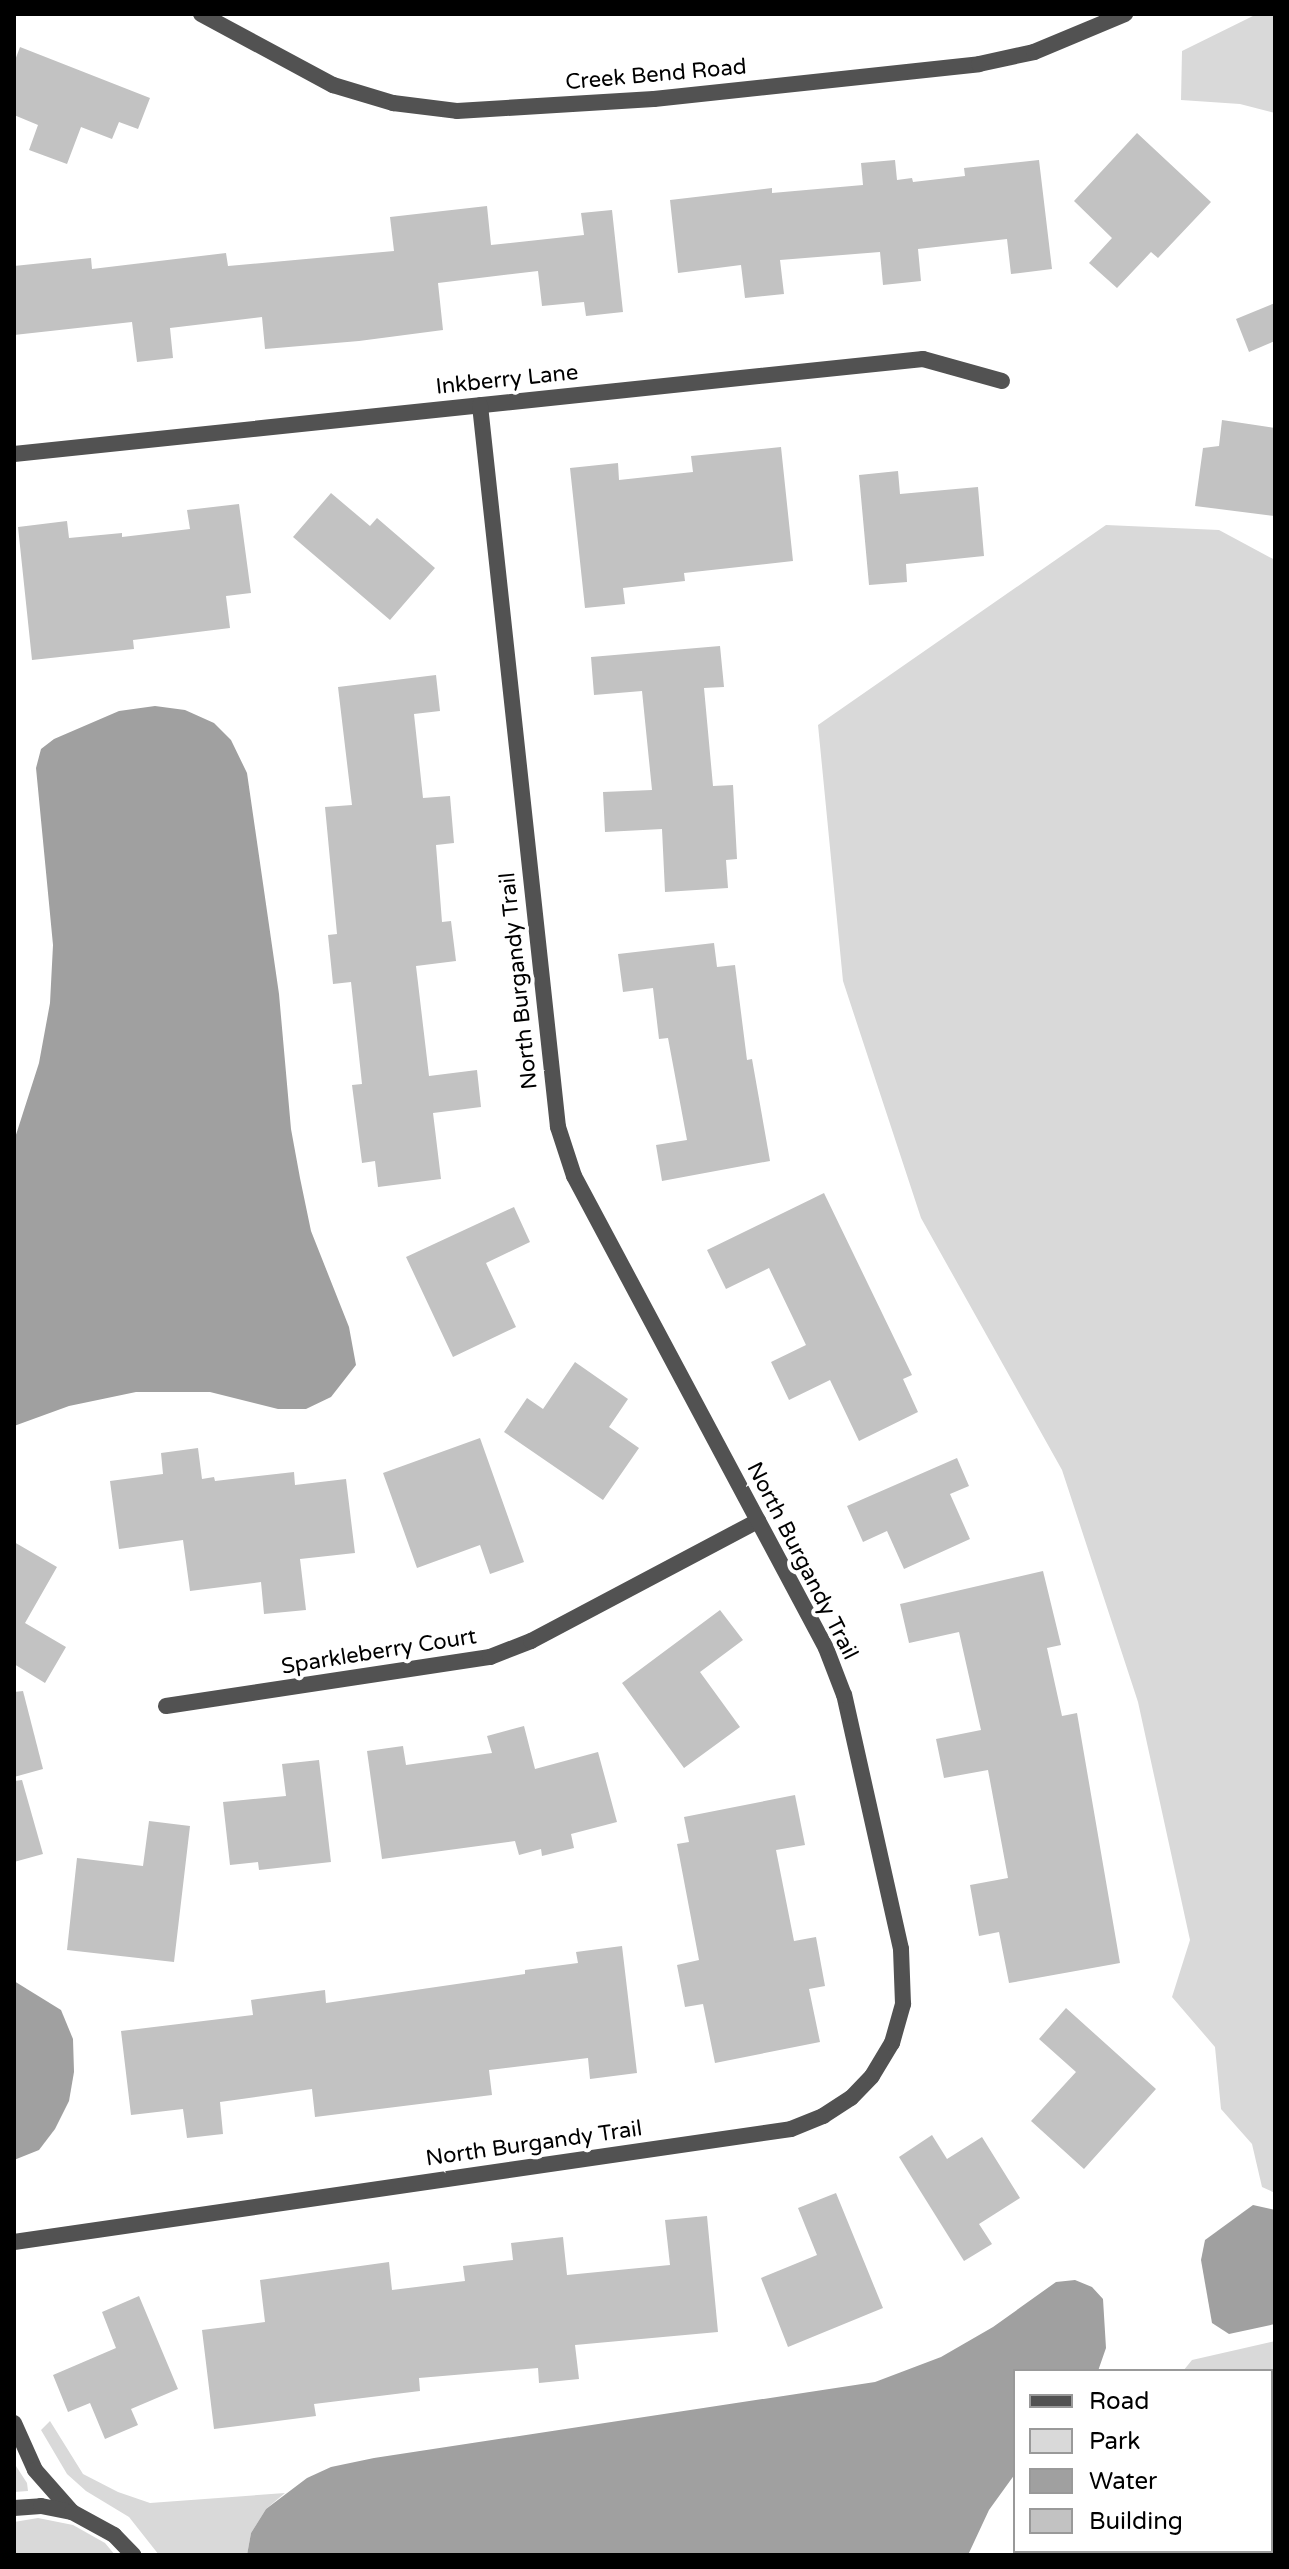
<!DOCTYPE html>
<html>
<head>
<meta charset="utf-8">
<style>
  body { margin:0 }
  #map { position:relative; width:1289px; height:2569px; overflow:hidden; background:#fff; font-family:"Varela Round",sans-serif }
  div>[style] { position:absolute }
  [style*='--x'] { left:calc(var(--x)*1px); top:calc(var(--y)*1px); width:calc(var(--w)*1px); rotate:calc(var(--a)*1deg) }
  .green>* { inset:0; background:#d9d9d9 }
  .water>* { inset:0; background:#a0a0a0 }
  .building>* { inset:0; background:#c2c2c2 }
  .minor>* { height:16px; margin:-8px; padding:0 8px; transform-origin:8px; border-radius:8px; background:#525252 }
  .tertiary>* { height:16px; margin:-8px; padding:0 8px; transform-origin:8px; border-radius:8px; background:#525252 }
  span { translate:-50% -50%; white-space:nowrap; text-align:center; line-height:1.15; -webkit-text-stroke:8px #fff; paint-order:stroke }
  .street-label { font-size:22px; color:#000 }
  .frame { position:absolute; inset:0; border:16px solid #000; pointer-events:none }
  .legend { position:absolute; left:1013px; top:2369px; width:260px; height:184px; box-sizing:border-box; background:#fff; border:2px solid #999; margin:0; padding:10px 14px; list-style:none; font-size:24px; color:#000 }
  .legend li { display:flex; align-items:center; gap:16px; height:40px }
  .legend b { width:40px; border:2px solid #999 }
</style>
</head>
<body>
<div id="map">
  <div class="green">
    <i style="clip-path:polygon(1257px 14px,1275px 14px,1275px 113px,1240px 104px,1181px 100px,1182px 51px)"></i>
    <i style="clip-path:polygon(1106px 525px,1219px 530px,1275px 560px,1275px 2193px,1262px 2187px,1252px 2144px,1221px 2109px,1215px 2047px,1172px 1997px,1190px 1940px,1138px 1702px,1062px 1470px,921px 1218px,843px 981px,818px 725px)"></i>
    <i style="clip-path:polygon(1275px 2341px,1275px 2555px,1137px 2555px,1137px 2551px,1271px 2551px,1271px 2371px,1183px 2371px,1192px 2360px)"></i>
    <i style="clip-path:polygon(50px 2421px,83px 2474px,118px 2492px,150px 2503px,285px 2493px,266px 2509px,251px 2533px,247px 2555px,159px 2555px,129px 2517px,86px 2491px,67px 2474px,41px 2430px)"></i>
    <i style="clip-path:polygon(14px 2463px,27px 2483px,28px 2491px,14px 2492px)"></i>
    <i style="clip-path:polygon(38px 2518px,73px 2525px,105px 2543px,115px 2555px,14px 2555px,14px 2522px)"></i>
  </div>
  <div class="water">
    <i style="clip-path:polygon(155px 706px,185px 710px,214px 723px,231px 740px,247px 773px,279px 994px,291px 1129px,300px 1178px,311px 1231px,349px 1327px,356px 1365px,331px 1397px,306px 1409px,278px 1409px,210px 1392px,136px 1392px,69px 1406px,14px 1426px,14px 1141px,39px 1063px,50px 1003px,53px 945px,36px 768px,41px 749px,54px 739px,119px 711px)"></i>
    <i style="clip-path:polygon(14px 1981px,61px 2010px,73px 2039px,74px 2072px,69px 2101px,55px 2129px,39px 2150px,14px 2160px)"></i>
    <i style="clip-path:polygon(1253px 2205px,1275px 2210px,1275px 2324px,1229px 2334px,1212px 2323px,1201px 2260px,1205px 2240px)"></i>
    <i style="clip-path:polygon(1075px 2280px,1092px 2287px,1103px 2299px,1106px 2348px,1098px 2371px,1015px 2371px,1015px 2474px,989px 2510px,968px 2555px,247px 2555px,251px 2533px,266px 2509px,307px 2478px,331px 2467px,374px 2458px,875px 2382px,941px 2357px,993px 2327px,1056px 2282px)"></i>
  </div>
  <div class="building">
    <i style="clip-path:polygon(20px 47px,150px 98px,138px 129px,119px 122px,112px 139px,81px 127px,67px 164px,29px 150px,38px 125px,14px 115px,14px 63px)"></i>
    <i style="clip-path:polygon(1137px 133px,1211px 202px,1158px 258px,1151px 252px,1117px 288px,1089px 263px,1112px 238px,1074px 201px)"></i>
    <i style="clip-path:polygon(895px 160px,897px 180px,912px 178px,913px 182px,965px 176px,964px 168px,1039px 160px,1052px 269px,1011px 274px,1007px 239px,918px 249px,921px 281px,883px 285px,880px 252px,780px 260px,784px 294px,745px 298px,741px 265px,678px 273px,670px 200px,772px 188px,772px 193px,863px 185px,861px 163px)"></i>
    <i style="clip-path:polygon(487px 206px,491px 245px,584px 235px,581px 213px,612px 210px,623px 312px,586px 316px,584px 302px,542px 306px,538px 271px,438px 283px,443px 330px,359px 341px,265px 349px,262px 317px,170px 328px,173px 358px,137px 362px,132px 322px,14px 335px,14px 266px,91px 258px,92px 269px,226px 253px,228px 266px,394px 251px,390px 217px)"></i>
    <i style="clip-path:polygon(1275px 303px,1275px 341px,1249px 352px,1236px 319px)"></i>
    <i style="clip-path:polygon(1222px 420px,1275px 428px,1275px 516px,1195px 506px,1203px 448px,1219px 446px)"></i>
    <i style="clip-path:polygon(781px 447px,793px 561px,684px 573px,685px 581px,623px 588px,625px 604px,585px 608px,570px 468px,618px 463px,619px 480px,693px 472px,691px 456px)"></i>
    <i style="clip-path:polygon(898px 471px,900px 494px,978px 487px,984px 556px,906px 564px,907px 582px,869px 585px,859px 475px)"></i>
    <i style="clip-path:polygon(331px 493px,370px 526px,377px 518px,435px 568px,390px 620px,293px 537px)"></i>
    <i style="clip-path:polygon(239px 504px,251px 593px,226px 596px,230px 628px,133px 640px,134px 649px,32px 660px,18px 527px,67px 521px,69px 538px,122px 533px,122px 537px,190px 529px,187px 510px)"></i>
    <i style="clip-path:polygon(720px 646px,724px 687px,704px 688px,713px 786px,733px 785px,737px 859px,726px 860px,728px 888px,665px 892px,662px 829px,605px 832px,603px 792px,652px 790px,642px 691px,594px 695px,591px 657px)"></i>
    <i style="clip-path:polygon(436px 675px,440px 711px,414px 714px,423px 798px,450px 796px,454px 843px,436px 845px,442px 922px,451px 921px,456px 961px,416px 966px,429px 1076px,477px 1070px,481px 1107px,433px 1113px,441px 1179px,378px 1187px,375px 1161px,362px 1163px,352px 1085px,362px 1084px,351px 982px,333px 984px,328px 935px,337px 934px,325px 807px,352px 805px,338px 687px)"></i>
    <i style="clip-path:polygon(714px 943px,717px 967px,735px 965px,747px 1060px,752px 1059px,770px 1161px,662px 1181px,656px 1145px,687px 1140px,668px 1038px,659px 1039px,653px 988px,623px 992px,618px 954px)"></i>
    <i style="clip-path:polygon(824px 1193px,912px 1375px,903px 1379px,918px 1412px,859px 1441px,830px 1380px,789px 1400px,771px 1362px,806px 1345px,769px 1268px,726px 1289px,707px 1250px)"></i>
    <i style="clip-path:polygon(514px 1207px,530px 1242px,486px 1263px,516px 1327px,453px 1357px,406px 1257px)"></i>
    <i style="clip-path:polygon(575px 1362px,628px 1399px,609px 1427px,639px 1448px,603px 1500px,504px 1432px,527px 1398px,543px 1409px)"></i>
    <i style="clip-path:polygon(480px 1438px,524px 1562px,490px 1574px,480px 1545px,417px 1568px,383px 1473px)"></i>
    <i style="clip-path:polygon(198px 1448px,202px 1479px,214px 1477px,215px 1481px,294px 1472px,295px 1485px,346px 1479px,355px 1553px,300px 1559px,306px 1610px,264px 1614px,261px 1582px,190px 1591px,183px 1540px,119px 1549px,110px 1481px,163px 1474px,161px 1453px)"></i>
    <i style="clip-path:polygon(957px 1458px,969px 1486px,950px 1494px,970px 1539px,904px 1569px,887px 1531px,863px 1542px,847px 1506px)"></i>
    <i style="clip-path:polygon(14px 1542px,57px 1567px,25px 1623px,66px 1647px,45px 1683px,14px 1664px)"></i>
    <i style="clip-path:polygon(1043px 1571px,1061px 1645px,1047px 1648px,1062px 1716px,1077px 1713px,1120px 1963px,1009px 1983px,999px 1932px,979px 1936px,970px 1885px,1008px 1878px,988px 1770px,944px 1778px,936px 1739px,981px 1730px,959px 1632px,909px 1643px,900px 1604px)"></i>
    <i style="clip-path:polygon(720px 1610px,743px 1640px,700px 1672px,740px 1727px,684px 1768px,622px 1683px)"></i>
    <i style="clip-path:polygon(23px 1691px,43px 1769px,14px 1777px,14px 1692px)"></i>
    <i style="clip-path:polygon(524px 1726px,535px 1769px,598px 1752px,617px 1822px,571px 1834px,574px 1848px,542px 1856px,541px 1849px,519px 1855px,515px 1841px,382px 1859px,367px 1751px,403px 1746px,406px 1765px,492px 1753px,487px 1736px)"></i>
    <i style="clip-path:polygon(319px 1760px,331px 1862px,259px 1870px,258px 1862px,230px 1865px,223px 1802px,286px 1796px,282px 1764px)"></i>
    <i style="clip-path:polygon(22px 1780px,43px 1854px,14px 1862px,14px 1781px)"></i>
    <i style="clip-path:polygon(795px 1795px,805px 1845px,776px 1850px,794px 1941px,816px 1937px,825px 1986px,809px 1989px,820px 2042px,715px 2063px,703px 2004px,685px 2007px,677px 1965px,699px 1960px,677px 1844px,689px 1842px,684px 1817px)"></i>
    <i style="clip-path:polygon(149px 1821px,190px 1826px,174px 1962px,67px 1950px,77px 1858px,143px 1866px)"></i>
    <i style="clip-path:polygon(622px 1946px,637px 2073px,590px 2079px,588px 2058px,489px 2070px,492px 2095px,315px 2117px,312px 2089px,220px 2102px,223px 2134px,187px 2138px,183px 2109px,131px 2115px,121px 2031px,253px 2015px,251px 2000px,325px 1990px,326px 2003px,525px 1974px,525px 1970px,578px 1963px,576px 1952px)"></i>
    <i style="clip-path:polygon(1066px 2008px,1156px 2089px,1084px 2169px,1031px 2121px,1076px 2072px,1039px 2039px)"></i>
    <i style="clip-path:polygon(932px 2135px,947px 2159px,982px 2137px,1020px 2198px,979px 2224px,992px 2244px,964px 2261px,899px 2157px)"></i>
    <i style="clip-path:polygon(836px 2193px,883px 2308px,788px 2347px,761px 2278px,817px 2255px,798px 2208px)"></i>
    <i style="clip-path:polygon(707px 2216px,718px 2332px,575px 2345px,579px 2379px,539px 2383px,538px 2368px,419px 2378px,420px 2391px,314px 2404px,316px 2416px,214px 2429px,202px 2330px,265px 2322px,260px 2280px,389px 2262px,392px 2290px,465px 2281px,463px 2266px,513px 2260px,511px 2243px,563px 2237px,567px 2275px,670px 2265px,665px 2220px)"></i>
    <i style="clip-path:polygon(139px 2296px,178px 2389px,131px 2409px,138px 2425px,105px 2439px,90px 2403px,68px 2412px,53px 2375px,116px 2348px,102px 2312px)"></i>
  </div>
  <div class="minor">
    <i style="--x:201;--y:14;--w:150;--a:28.3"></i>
    <i style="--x:333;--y:85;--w:63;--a:16.7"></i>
    <i style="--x:393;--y:103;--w:64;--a:7.1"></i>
    <i style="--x:457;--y:111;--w:197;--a:-3.5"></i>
    <i style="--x:654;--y:99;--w:327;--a:-6.1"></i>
    <i style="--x:979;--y:64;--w:56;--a:-12.3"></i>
    <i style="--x:1034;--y:52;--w:99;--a:-22.7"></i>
    <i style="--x:14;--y:454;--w:914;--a:-5.97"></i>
    <i style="--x:923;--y:359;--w:82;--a:15.6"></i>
    <i style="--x:166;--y:1706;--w:328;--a:-8.6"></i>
    <i style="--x:490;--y:1657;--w:44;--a:-21.3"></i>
    <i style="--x:531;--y:1641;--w:257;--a:-27.9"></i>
    <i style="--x:14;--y:2242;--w:785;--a:-8.27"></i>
    <i style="--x:791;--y:2129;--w:35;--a:-22"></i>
    <i style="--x:823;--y:2116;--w:33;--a:-33"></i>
    <i style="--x:851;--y:2098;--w:30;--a:-46"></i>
    <i style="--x:872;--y:2076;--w:39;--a:-59"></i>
    <i style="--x:892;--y:2043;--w:41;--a:-74.2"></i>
    <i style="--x:903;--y:2004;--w:55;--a:-92.1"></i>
    <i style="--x:901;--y:1949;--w:260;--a:-102.6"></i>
    <i style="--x:844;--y:1695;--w:50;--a:-111"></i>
    <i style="--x:826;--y:1648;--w:535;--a:-118.1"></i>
    <i style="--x:574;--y:1176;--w:52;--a:-108.1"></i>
    <i style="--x:558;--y:1127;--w:726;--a:-96.17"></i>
    <i style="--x:14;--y:2423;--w:51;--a:65.9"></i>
    <i style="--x:35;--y:2470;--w:56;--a:48.6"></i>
  </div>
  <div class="tertiary">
    <i style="--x:14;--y:2508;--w:27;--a:-4"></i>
    <i style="--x:41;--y:2506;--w:32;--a:11"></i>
    <i style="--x:72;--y:2512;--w:48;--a:28.7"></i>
    <i style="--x:114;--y:2535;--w:28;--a:46"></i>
  </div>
  <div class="street-label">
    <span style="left:656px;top:75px;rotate:-5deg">Creek Bend Road</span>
    <span style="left:507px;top:380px;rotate:-6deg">Inkberry Lane</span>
    <span style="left:519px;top:981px;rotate:-96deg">North Burgandy Trail</span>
    <span style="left:802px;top:1561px;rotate:63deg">North Burgandy Trail</span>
    <span style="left:379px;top:1652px;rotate:-9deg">Sparkleberry Court</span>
    <span style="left:534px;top:2144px;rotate:-8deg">North Burgandy Trail</span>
  </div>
  <div class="frame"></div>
  <ul class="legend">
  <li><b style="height:10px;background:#525252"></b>Road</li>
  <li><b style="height:22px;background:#d9d9d9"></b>Park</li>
  <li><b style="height:22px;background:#a0a0a0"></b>Water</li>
  <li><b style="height:22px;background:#c2c2c2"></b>Building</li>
  </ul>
</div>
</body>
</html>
